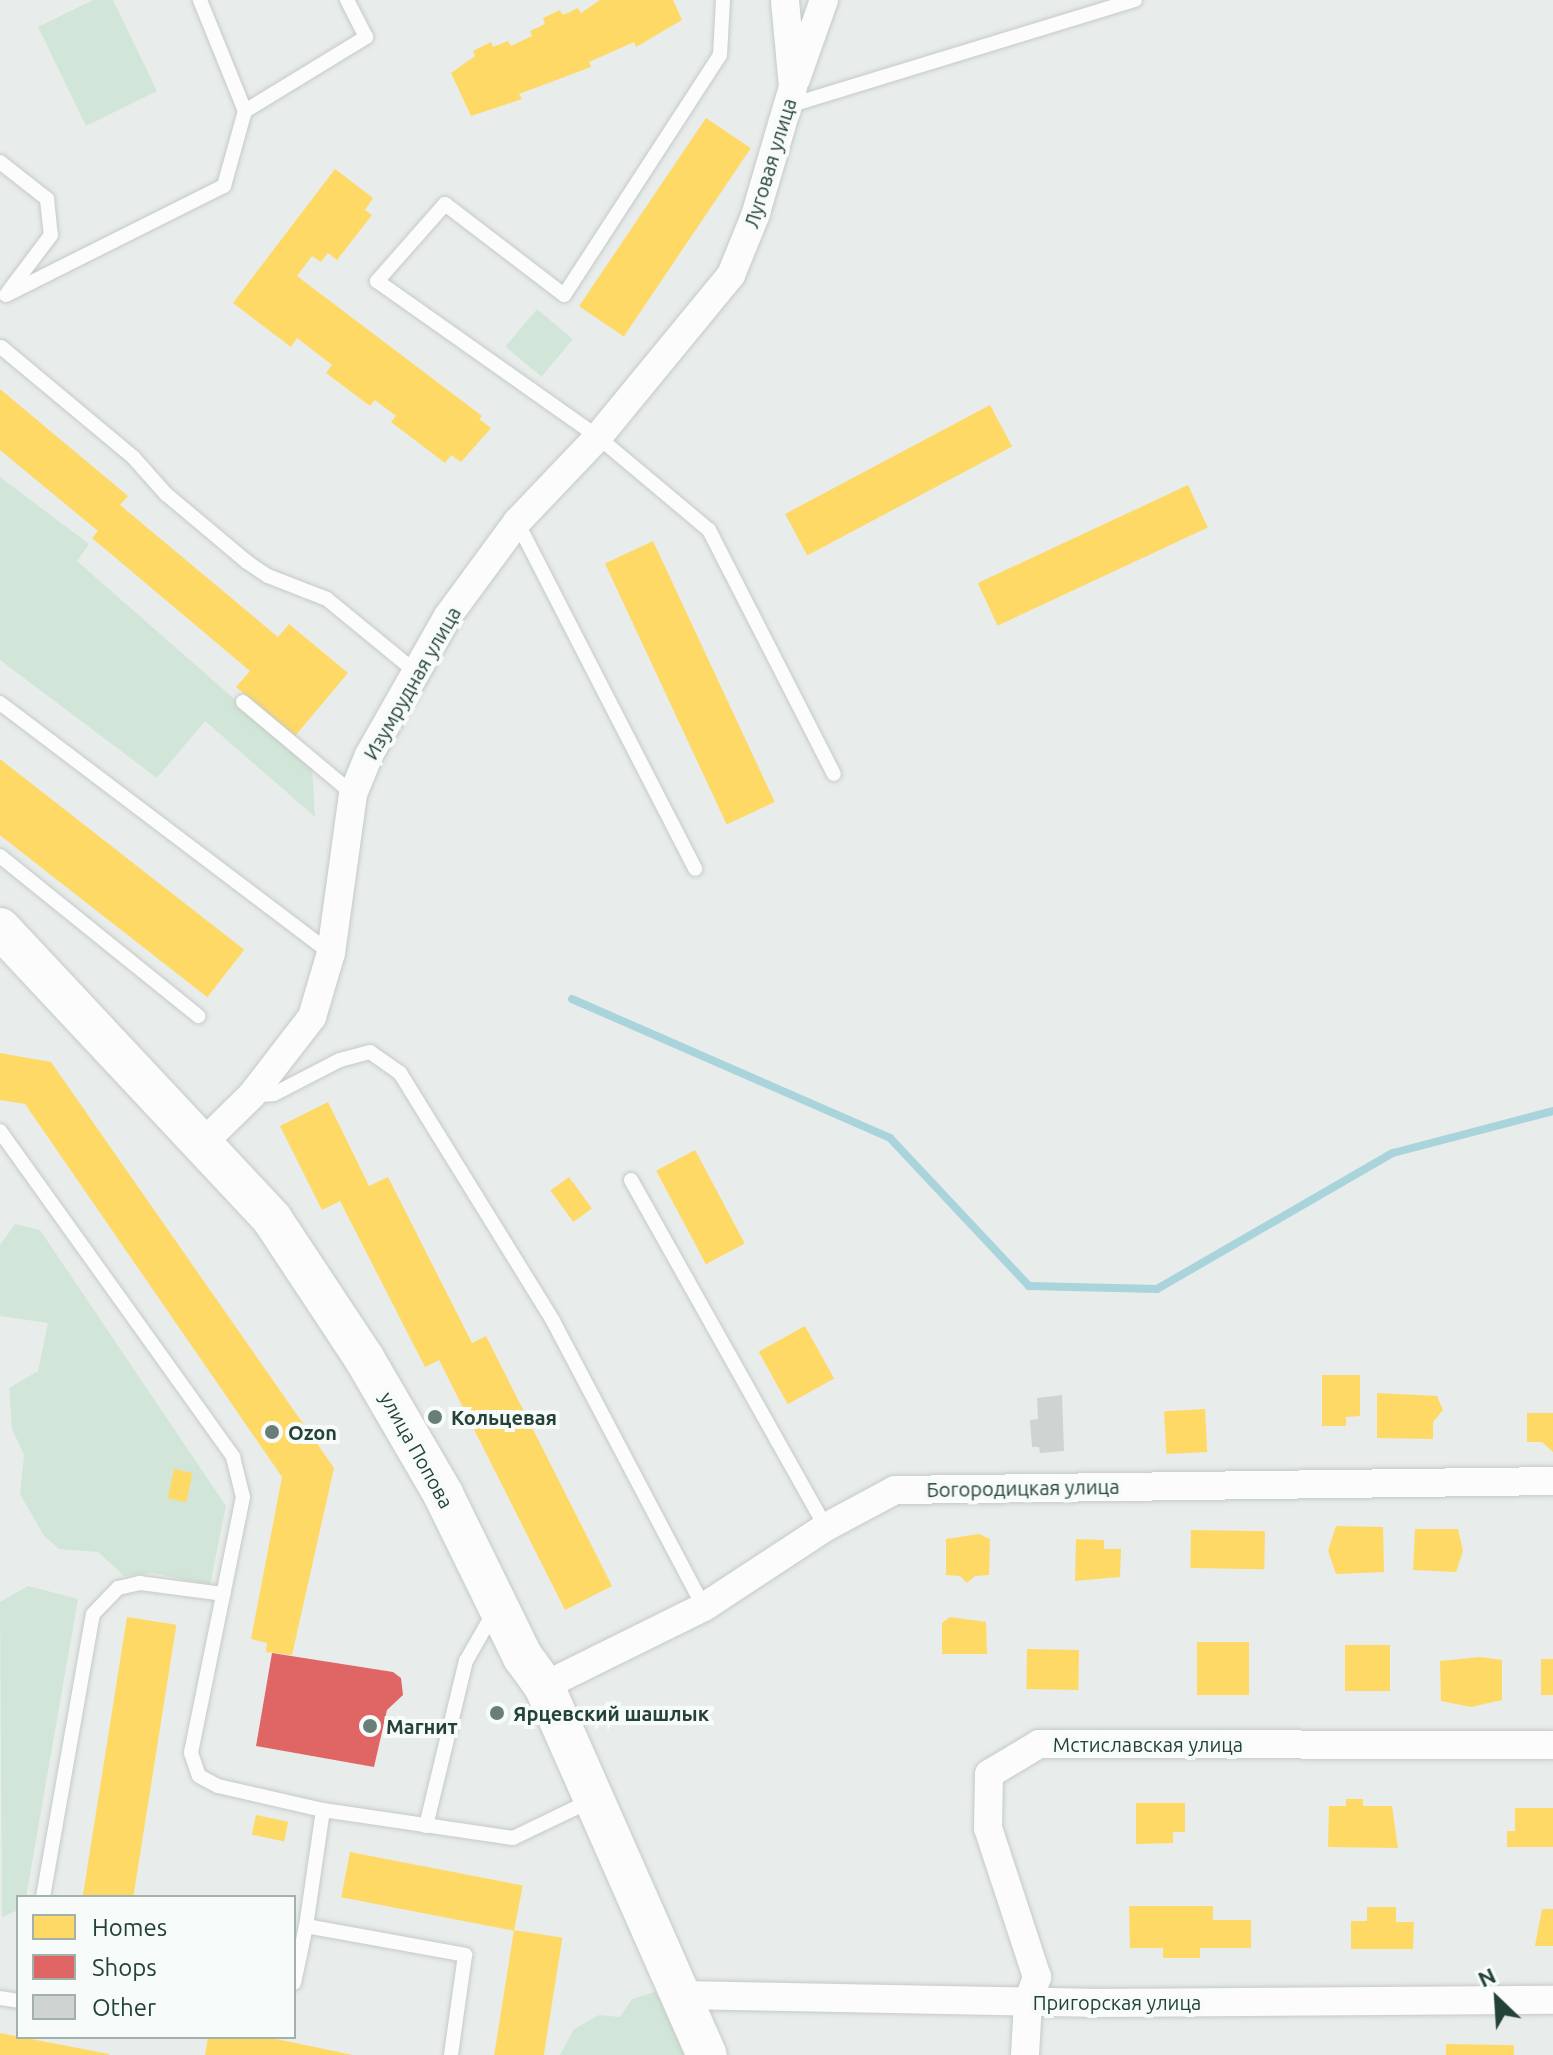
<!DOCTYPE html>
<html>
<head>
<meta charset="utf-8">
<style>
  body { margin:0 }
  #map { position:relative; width:1553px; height:2055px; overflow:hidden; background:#e8edeb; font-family:Ubuntu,sans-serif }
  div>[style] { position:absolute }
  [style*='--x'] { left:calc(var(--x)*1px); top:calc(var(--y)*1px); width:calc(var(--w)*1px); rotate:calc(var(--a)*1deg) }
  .green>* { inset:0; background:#d1e6d8; transform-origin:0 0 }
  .homes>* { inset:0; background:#ffd966; transform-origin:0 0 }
  .shops>* { inset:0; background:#e06666 }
  .stream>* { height:8px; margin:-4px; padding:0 4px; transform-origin:4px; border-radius:4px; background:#a9d4db }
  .building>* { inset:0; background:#cfd4d2 }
  .roads { filter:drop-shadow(0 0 2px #c5cac8) drop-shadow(0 0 2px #c5cac8) }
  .lane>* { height:14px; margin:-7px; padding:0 7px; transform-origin:7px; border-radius:7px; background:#fcfcfc }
  .street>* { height:28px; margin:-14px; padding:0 14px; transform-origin:14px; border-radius:14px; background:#fcfcfc }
  .secondary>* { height:40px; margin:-20px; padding:0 20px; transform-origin:20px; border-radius:20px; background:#fcfcfc }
  .dots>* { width:22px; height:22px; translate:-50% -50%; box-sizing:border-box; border:4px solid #f7fbf9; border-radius:50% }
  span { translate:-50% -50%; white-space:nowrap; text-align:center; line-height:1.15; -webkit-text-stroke:8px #f7fbf9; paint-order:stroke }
  .street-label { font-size:20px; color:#24423a }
  .poi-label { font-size:20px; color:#24423a; font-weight:700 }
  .left { translate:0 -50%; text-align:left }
  .legend { position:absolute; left:16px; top:1895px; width:280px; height:144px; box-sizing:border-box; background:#f7fbf9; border:2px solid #a3b1ad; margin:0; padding:10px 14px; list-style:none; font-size:24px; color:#24423a }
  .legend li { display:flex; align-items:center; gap:16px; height:40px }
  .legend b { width:40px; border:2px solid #a3b1ad }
  .north { position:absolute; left:1457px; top:1959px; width:80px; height:80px; -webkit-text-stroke:6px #f7fbf9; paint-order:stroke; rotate:335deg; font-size:22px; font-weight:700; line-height:32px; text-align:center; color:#24423a }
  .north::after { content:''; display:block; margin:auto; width:28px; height:36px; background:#24423a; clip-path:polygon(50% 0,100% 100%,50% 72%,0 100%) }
</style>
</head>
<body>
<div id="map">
  <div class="green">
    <i style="clip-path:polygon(93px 0,113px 0,157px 91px,86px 126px,38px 27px)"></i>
    <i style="left:537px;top:309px;width:47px;height:49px;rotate:40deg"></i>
    <i style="clip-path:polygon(0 477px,89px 544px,77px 561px,312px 767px,315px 817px,205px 721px,157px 778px,0 660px)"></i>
    <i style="clip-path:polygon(15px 1224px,40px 1230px,226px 1506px,210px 1585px,153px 1573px,124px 1576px,98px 1552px,59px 1549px,44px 1536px,20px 1494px,24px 1455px,12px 1429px,9px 1388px,38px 1371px,48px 1323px,0 1316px,0 1245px)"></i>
    <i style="clip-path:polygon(28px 1586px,78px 1599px,26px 1897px,18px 1897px,18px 1910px,2px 1917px,0 1602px)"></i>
    <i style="clip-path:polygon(655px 1992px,671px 2009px,690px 2055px,560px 2055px,574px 2029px,599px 2015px,620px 2017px,632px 1999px)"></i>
  </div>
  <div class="homes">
    <i style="clip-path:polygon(600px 0,673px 0,682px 20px,636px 47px,634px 42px,589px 62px,591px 67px,519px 94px,522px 99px,471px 116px,451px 73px,475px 56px,473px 51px,491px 42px,493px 47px,508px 41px,511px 46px,532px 36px,530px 31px,545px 24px,543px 18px,560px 10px,563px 15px,578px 8px,581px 13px)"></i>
    <i style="left:706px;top:118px;width:54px;height:227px;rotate:34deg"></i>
    <i style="clip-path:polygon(335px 169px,373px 198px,365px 210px,372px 215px,337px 260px,328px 253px,321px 262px,312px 256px,297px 276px,482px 416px,479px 419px,491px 428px,461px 462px,451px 455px,445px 463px,391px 422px,396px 416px,375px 400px,370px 406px,326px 373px,332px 365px,297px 338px,291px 347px,233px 303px)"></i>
    <i style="clip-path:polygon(0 389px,128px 496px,120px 505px,278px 637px,289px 624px,348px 673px,295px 736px,236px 687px,250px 671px,92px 538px,98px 531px,0 450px)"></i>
    <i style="left:990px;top:405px;width:47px;height:232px;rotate:62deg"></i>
    <i style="left:1188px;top:485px;width:47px;height:232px;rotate:65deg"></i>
    <i style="left:653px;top:541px;width:288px;height:53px;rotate:65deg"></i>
    <i style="left:0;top:759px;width:310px;height:60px;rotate:38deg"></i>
    <i style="clip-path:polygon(0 1053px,51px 1062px,334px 1468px,292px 1655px,266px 1652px,267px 1643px,251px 1639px,282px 1477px,25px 1104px,0 1100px)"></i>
    <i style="clip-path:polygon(328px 1102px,369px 1186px,388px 1177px,472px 1343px,486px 1336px,612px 1586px,565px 1610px,439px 1360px,425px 1367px,340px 1201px,322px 1210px,280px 1126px)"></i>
    <i style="left:695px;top:1150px;width:106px;height:44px;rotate:62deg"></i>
    <i style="left:569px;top:1177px;width:39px;height:23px;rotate:54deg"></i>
    <i style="left:805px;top:1326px;width:60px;height:53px;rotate:61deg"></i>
    <i style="clip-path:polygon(1322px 1375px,1360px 1375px,1360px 1416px,1346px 1417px,1346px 1426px,1322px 1426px)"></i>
    <i style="clip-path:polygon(1377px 1393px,1437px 1396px,1443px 1410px,1433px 1422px,1433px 1439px,1377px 1438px)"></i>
    <i style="left:1205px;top:1409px;width:43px;height:41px;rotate:87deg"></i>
    <i style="clip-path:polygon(1527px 1413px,1553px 1413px,1553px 1452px,1542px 1442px,1527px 1442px)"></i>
    <i style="left:174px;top:1469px;width:19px;height:30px;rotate:12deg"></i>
    <i style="clip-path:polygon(1336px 1526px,1383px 1527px,1384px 1572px,1336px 1574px,1328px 1551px)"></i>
    <i style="clip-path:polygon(1415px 1529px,1458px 1529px,1463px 1551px,1456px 1572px,1413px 1570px)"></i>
    <i style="left:1191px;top:1530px;width:74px;height:38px;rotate:1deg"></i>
    <i style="clip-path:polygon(979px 1534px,990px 1539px,989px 1575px,975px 1576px,967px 1583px,960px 1576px,946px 1575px,946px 1539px)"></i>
    <i style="clip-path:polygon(1076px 1539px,1104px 1540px,1104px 1549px,1121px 1549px,1120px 1577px,1075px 1581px)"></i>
    <i style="left:127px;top:1617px;width:50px;height:284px;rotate:9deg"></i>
    <i style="clip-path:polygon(950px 1617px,986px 1622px,987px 1654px,942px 1654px,942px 1623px)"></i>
    <i style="left:1197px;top:1642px;width:52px;height:53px"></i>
    <i style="left:1345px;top:1645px;width:45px;height:46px"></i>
    <i style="left:1027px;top:1649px;width:52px;height:40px;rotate:1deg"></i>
    <i style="clip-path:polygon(1480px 1657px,1502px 1660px,1502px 1700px,1471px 1707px,1441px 1701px,1440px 1661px)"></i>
    <i style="left:1553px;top:1659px;width:36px;height:12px;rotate:90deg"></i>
    <i style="clip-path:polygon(1346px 1799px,1363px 1799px,1363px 1806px,1392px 1806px,1398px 1848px,1328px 1847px,1329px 1806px,1346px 1806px)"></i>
    <i style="clip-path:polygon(1136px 1803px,1185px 1803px,1185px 1832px,1173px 1832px,1173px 1843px,1136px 1844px)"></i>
    <i style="clip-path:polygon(1515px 1808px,1553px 1808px,1553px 1847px,1507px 1847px,1507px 1831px,1515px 1831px)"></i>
    <i style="left:256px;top:1815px;width:33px;height:20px;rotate:12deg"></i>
    <i style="left:350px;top:1852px;width:176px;height:46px;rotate:11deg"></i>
    <i style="clip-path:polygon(1129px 1906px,1213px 1906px,1213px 1920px,1251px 1920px,1251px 1948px,1200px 1948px,1200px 1958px,1163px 1958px,1163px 1948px,1130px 1948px)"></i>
    <i style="clip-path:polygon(1367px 1907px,1396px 1907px,1396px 1922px,1414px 1922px,1413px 1949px,1351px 1949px,1351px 1921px,1367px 1921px)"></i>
    <i style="clip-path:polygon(1542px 1909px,1553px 1909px,1553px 1946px,1535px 1946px)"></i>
    <i style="left:514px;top:1930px;width:49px;height:127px;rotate:9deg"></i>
    <i style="clip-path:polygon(0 2033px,109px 2054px,109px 2055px,0 2055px)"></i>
    <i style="clip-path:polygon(208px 2037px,267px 2037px,353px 2055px,205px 2055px)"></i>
    <i style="left:1446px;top:2044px;width:68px;height:11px;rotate:1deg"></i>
  </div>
  <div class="shops">
    <i style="clip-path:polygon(272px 1653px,393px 1672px,401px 1678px,403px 1695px,387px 1710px,374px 1767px,256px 1746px)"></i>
  </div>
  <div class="stream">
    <i style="--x:572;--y:999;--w:347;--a:23.6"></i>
    <i style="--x:890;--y:1138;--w:203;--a:46.8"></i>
    <i style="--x:1029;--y:1286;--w:128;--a:1.3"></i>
    <i style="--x:1157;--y:1289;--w:272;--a:-30"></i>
    <i style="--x:1393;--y:1153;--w:165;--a:-14.7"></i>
  </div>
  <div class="building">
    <i style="clip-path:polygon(1062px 1395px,1064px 1451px,1040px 1453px,1039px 1447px,1032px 1447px,1030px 1420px,1038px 1419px,1037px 1398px)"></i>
  </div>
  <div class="roads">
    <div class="lane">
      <i style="--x:723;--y:0;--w:55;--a:93.1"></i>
      <i style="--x:720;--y:55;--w:286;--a:123"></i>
      <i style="--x:564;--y:295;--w:150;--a:-142.6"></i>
      <i style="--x:445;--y:204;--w:103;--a:131.4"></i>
      <i style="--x:377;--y:281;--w:271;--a:35.2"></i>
      <i style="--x:598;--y:437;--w:145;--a:40"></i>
      <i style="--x:709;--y:530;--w:274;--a:62.9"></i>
      <i style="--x:788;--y:106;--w:363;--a:-17"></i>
      <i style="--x:245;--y:111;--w:142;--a:-31.4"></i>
      <i style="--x:366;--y:37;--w:42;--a:-117.2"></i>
      <i style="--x:0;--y:162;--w:60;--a:38.2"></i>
      <i style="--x:47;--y:199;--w:36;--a:84"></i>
      <i style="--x:51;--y:235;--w:71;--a:127"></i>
      <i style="--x:6;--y:295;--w:244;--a:-26.6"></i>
      <i style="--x:224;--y:186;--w:78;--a:-74.4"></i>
      <i style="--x:245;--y:111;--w:120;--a:-112.1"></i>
      <i style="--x:1;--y:347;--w:172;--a:39.8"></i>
      <i style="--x:133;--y:457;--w:50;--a:48.3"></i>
      <i style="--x:166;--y:494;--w:106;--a:40"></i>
      <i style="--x:247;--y:562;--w:25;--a:34"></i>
      <i style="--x:268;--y:576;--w:63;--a:21.3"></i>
      <i style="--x:327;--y:599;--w:115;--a:39.4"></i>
      <i style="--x:517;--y:522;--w:390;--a:62.8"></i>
      <i style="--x:243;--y:702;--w:143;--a:39.9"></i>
      <i style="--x:0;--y:703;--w:415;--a:37.1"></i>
      <i style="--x:0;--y:856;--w:255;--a:38.9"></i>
      <i style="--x:251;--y:1096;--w:23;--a:-5"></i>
      <i style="--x:274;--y:1094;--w:74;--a:-27.3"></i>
      <i style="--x:340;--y:1060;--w:31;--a:-15"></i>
      <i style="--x:370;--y:1052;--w:37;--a:35"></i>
      <i style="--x:400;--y:1073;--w:291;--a:58.3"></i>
      <i style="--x:553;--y:1321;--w:323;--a:62.2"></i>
      <i style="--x:0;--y:1131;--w:401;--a:54.4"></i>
      <i style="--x:233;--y:1457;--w:41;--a:76"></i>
      <i style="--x:243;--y:1497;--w:261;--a:101.5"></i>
      <i style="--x:191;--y:1753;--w:24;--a:71"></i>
      <i style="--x:199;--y:1776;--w:21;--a:28"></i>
      <i style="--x:218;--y:1786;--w:108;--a:12.9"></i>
      <i style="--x:323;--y:1810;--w:192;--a:8.4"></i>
      <i style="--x:513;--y:1838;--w:85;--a:-25.7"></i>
      <i style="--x:631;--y:1180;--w:398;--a:60.7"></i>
      <i style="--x:323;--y:1810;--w:117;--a:98.3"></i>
      <i style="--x:306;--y:1926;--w:162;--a:10.3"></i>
      <i style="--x:465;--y:1955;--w:101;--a:98"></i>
      <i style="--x:426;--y:1826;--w:170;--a:-76.4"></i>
      <i style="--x:466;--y:1661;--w:56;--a:-60.3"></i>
      <i style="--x:43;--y:1897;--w:287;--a:-80"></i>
      <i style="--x:93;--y:1614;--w:36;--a:-46"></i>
      <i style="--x:118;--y:1588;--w:23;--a:-13"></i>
      <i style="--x:140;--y:1583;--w:84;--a:7.5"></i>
      <i style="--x:294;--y:1983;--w:58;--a:-78.1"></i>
      <i style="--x:0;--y:1998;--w:18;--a:9"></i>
    </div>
    <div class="street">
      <i style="--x:796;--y:79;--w:84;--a:-70.5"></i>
      <i style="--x:204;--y:1142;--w:66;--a:-44.4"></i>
      <i style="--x:251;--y:1096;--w:100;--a:-52.3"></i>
      <i style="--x:312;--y:1017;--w:67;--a:-73.5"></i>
      <i style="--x:331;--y:953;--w:161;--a:-82.1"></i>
      <i style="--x:353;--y:794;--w:42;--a:-67.7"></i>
      <i style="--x:369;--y:755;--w:160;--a:-60.4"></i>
      <i style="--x:448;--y:616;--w:117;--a:-53.7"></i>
      <i style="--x:517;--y:522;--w:117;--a:-46.4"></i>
      <i style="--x:598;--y:437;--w:210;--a:-50.6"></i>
      <i style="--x:731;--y:275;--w:64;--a:-67.9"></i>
      <i style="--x:755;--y:216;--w:134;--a:-73.6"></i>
      <i style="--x:793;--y:87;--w:87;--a:-95.3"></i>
      <i style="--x:544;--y:1686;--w:178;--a:-26.3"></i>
      <i style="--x:704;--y:1607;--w:146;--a:-33.3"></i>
      <i style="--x:826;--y:1527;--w:78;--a:-28.2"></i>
      <i style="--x:895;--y:1490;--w:658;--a:-0.78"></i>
      <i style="--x:681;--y:1995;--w:408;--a:1.1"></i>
      <i style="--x:1089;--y:2003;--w:464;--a:-0.4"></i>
      <i style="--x:1025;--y:2055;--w:53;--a:-86.8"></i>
      <i style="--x:1028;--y:2002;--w:27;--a:-70"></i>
      <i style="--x:1037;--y:1977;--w:157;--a:-108.2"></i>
      <i style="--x:988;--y:1828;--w:54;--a:-88.9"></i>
      <i style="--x:989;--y:1774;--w:58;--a:-31"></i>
      <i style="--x:1039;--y:1744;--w:514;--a:0.11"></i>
    </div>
    <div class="secondary">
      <i style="--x:0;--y:928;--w:398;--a:46.9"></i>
      <i style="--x:272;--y:1219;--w:167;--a:56.5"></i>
      <i style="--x:364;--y:1358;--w:157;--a:59.8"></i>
      <i style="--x:443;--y:1494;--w:182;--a:63.9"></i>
      <i style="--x:523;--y:1657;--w:36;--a:54"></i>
      <i style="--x:544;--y:1686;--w:403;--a:66.2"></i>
    </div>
  </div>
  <div class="dots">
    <i style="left:435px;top:1417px;background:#697e78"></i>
    <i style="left:272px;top:1432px;background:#697e78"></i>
    <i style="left:497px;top:1713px;background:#697e78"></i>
    <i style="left:370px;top:1726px;background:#697e78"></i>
  </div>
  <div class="street-label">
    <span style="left:770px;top:163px;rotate:-73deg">Луговая улица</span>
    <span style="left:412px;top:683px;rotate:-60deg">Изумрудная улица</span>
    <span style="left:417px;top:1450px;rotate:61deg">улица Попова</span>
    <span style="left:1023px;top:1488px;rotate:-1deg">Богородицкая улица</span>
    <span style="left:1148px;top:1744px">Мстиславская улица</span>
    <span style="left:1117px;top:2002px">Пригорская улица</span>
  </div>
  <div class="poi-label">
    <span class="left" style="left:451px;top:1417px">Кольцевая</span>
    <span class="left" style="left:288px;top:1432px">Ozon</span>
    <span class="left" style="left:513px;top:1713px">Ярцевский шашлык</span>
    <span class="left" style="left:386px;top:1726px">Магнит</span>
  </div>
  <ul class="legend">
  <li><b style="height:22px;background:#ffd966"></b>Homes</li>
  <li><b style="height:22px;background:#e06666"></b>Shops</li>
  <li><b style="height:22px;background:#cfd4d2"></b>Other</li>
  </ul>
  <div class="north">N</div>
</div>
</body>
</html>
